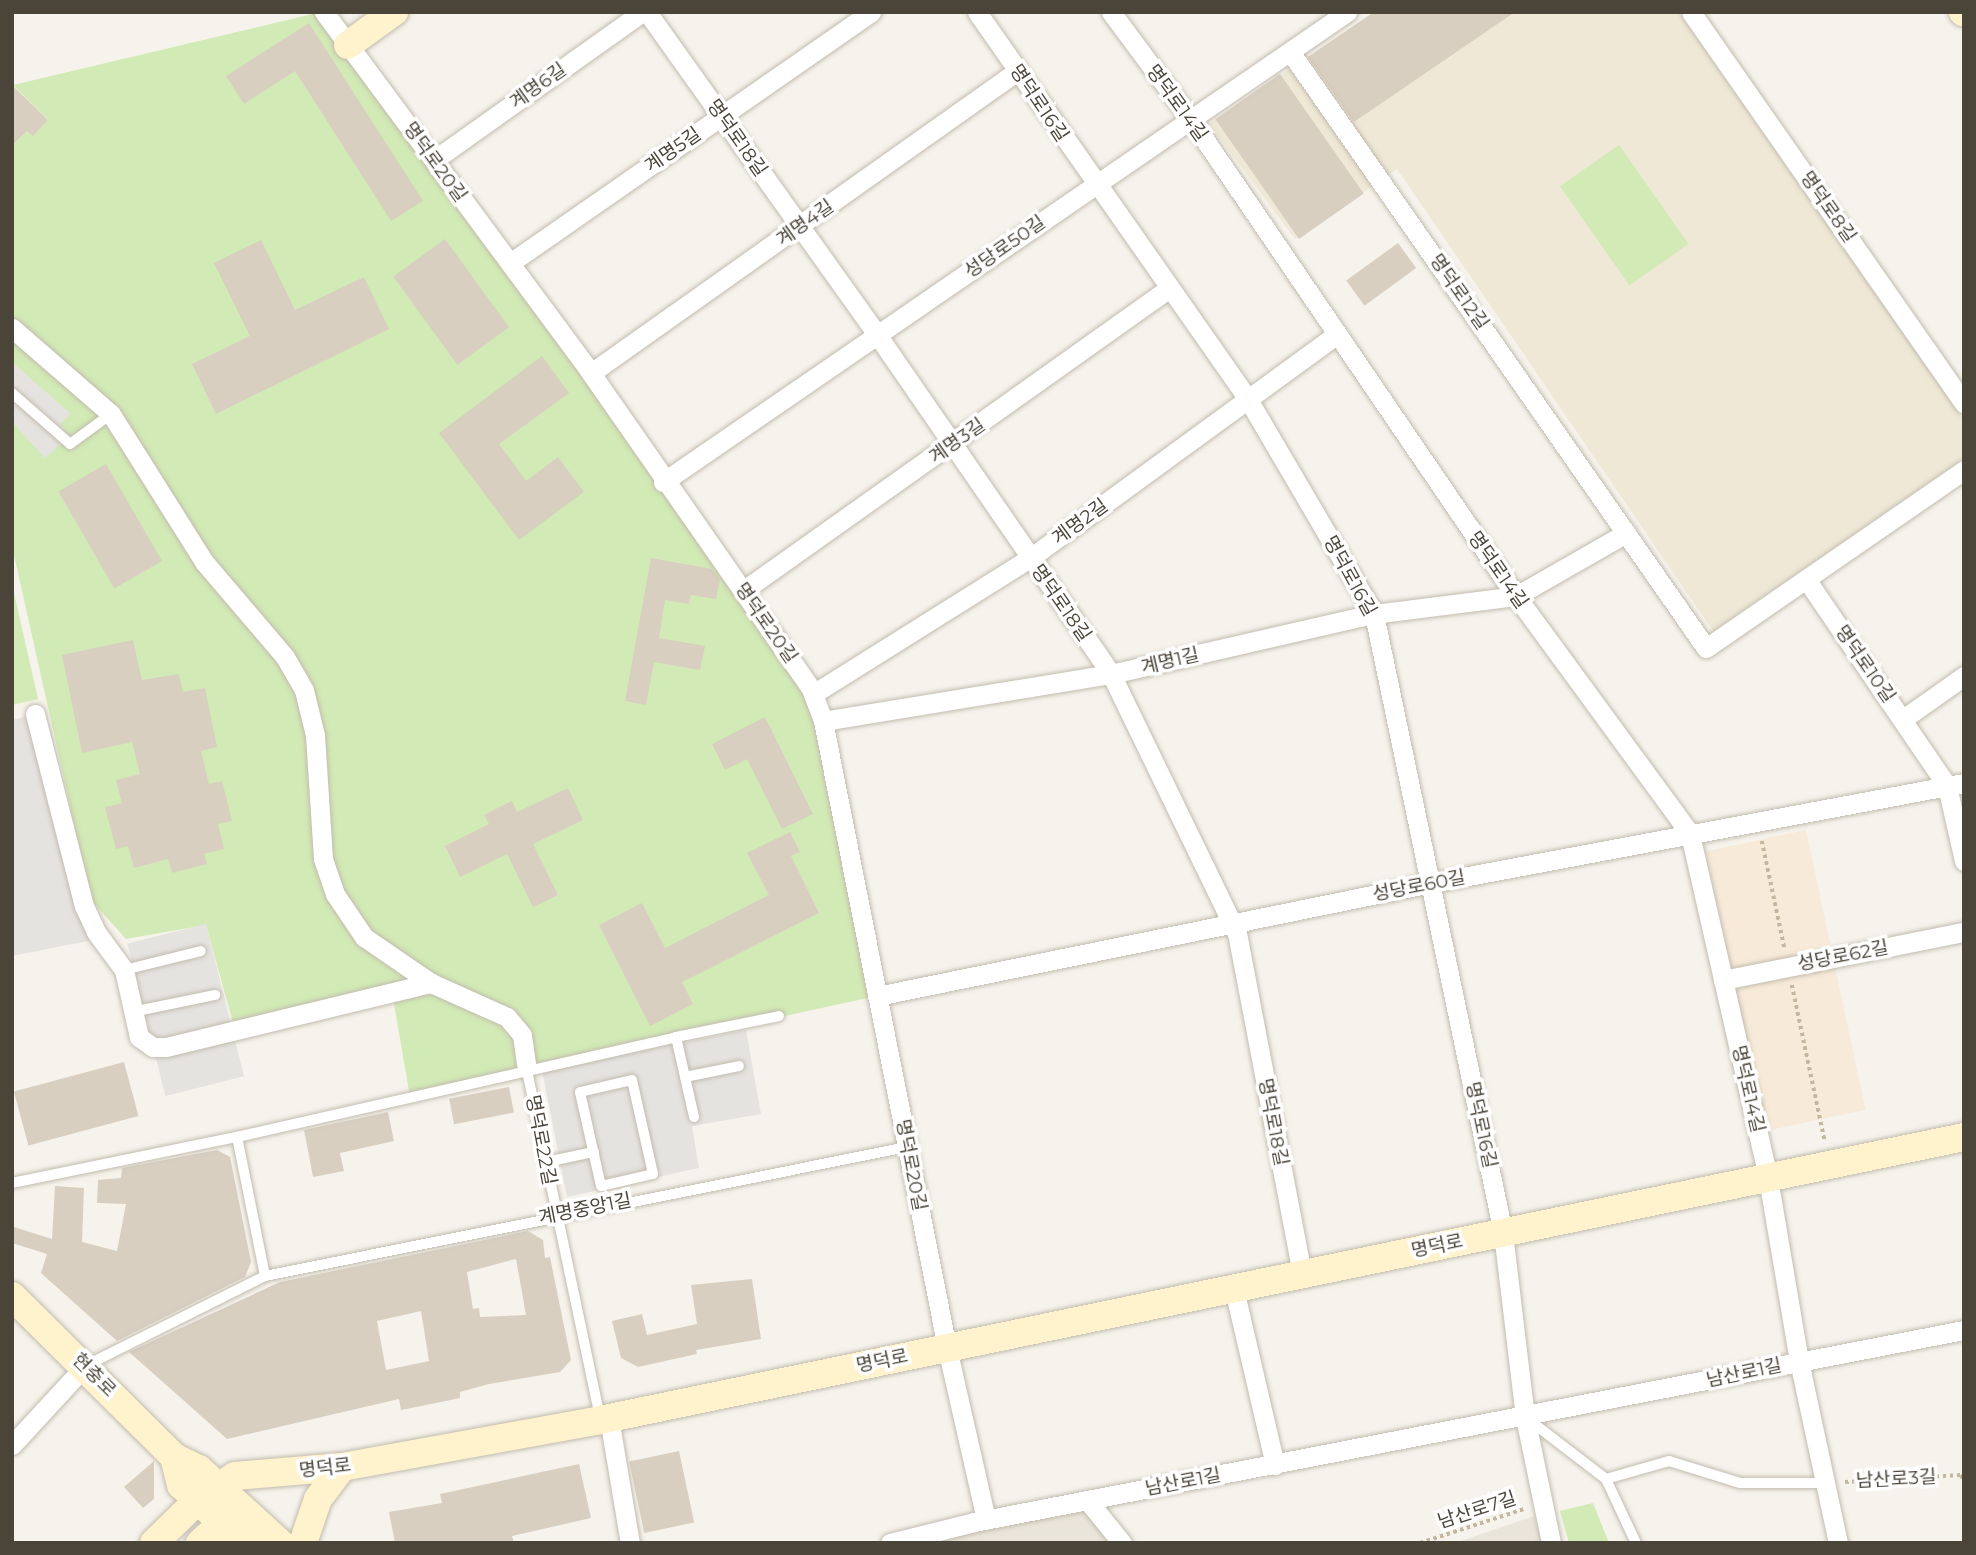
<!DOCTYPE html>
<html>
<head>
<meta charset="utf-8">
<style>
  body { margin:0 }
  #map { position:relative; width:1976px; height:1555px; overflow:hidden; background:#f6f3ec; font-family:Montserrat,"Noto Sans KR",sans-serif }
  div>[style] { position:absolute }
  [style*='--x'] { left:calc(var(--x)*1px); top:calc(var(--y)*1px); width:calc(var(--w)*1px); rotate:calc(var(--a)*1deg) }
  .residential>* { inset:0; background:#eae5da }
  .commercial>* { inset:0; background:#f7ead8; transform-origin:0 0 }
  .education>* { inset:0; background:#efe8d6 }
  .green>* { inset:0; background:#d2eab5; transform-origin:0 0 }
  .parking>* { inset:0; background:#e5e3e0; transform-origin:0 0 }
  .building>* { inset:0; background:#d8cfc1; transform-origin:0 0 }
  .path>* { height:3.5px; margin-top:-1.75px; transform-origin:0; background:repeating-linear-gradient(90deg,#c4b79f 0 3.5px,transparent 0 7px) }
  .roads { filter:drop-shadow(0 0 2px #c2bbae) drop-shadow(0 0 2px #c2bbae) }
  .lane>* { height:10px; margin:-5px; padding:0 5px; transform-origin:5px; border-radius:5px; background:#fff }
  .street>* { height:19px; margin:-9.5px; padding:0 9.5px; transform-origin:9.5px; border-radius:9.5px; background:#fff }
  .secondary>* { height:28px; margin:-14px; padding:0 14px; transform-origin:14px; border-radius:14px; background:#fff3cd }
  span { translate:-50% -50%; white-space:nowrap; text-align:center; line-height:1.15; -webkit-text-stroke:7px #fff; paint-order:stroke }
  .street-label { font-size:19px; color:#4b4439 }
  .frame { position:absolute; inset:0; border:14px solid #4b4439; pointer-events:none }
</style>
</head>
<body>
<div id="map">
  <div class="residential">
    <i style="clip-path:polygon(1088px 1501px,1122px 1543px,890px 1543px)"></i>
    <i style="clip-path:polygon(1534px 1516px,1542px 1543px,1455px 1543px)"></i>
  </div>
  <div class="commercial">
    <i style="left:1806px;top:830px;width:286px;height:102px;rotate:78deg"></i>
  </div>
  <div class="education">
    <i style="clip-path:polygon(1374px 12px,1678px 12px,1964px 420px,1964px 458px,1713px 631px,1397px 169px,1295px 239px,1209px 124px)"></i>
  </div>
  <div class="green">
    <i style="clip-path:polygon(321px 12px,813px 694px,877px 996px,410px 1097px,392px 992px,235px 1030px,206px 925px,126px 939px,91px 900px,12px 546px,12px 146px,27px 131px,33px 135px,48px 120px,13px 85px)"></i>
    <i style="left:1619px;top:145px;width:121px;height:72px;rotate:55deg"></i>
    <i style="clip-path:polygon(12px 584px,38px 699px,12px 705px)"></i>
    <i style="clip-path:polygon(1593px 1503px,1609px 1543px,1569px 1543px,1560px 1511px)"></i>
  </div>
  <div class="parking">
    <i style="clip-path:polygon(12px 362px,71px 414px,60px 424px,69px 436px,45px 458px,12px 422px)"></i>
    <i style="clip-path:polygon(35px 714px,103px 938px,12px 956px,12px 720px)"></i>
    <i style="left:206px;top:924px;width:157px;height:81px;rotate:76deg"></i>
    <i style="clip-path:polygon(746px 1030px,761px 1114px,692px 1126px,699px 1168px,567px 1197px,542px 1070px)"></i>
  </div>
  <div class="building">
    <i style="clip-path:polygon(1374px 12px,1515px 12px,1354px 122px,1308px 57px)"></i>
    <i style="clip-path:polygon(309px 23px,423px 201px,391px 221px,295px 71px,244px 104px,226px 76px)"></i>
    <i style="left:1280px;top:74px;width:146px;height:79px;rotate:55deg"></i>
    <i style="clip-path:polygon(12px 85px,48px 120px,33px 136px,27px 131px,12px 146px)"></i>
    <i style="left:445px;top:239px;width:109px;height:64px;rotate:54deg"></i>
    <i style="clip-path:polygon(261px 240px,295px 310px,364px 277px,389px 329px,216px 414px,192px 364px,250px 336px,214px 263px)"></i>
    <i style="left:1398px;top:243px;width:31px;height:64px;rotate:54deg"></i>
    <i style="clip-path:polygon(542px 356px,569px 393px,499px 444px,526px 481px,558px 457px,584px 492px,519px 540px,439px 433px)"></i>
    <i style="left:106px;top:464px;width:112px;height:55px;rotate:60deg"></i>
    <i style="clip-path:polygon(651px 558px,712px 569px,720px 580px,716px 599px,691px 595px,689px 604px,665px 600px,659px 638px,705px 646px,700px 670px,654px 662px,646px 705px,625px 701px)"></i>
    <i style="clip-path:polygon(133px 640px,142px 680px,179px 674px,183px 692px,205px 688px,217px 747px,201px 751px,209px 784px,222px 781px,232px 821px,218px 824px,224px 849px,204px 854px,207px 864px,172px 873px,168px 859px,134px 868px,128px 846px,116px 849px,105px 807px,122px 803px,116px 780px,140px 774px,132px 742px,82px 753px,62px 655px)"></i>
    <i style="clip-path:polygon(765px 717px,813px 814px,782px 829px,747px 759px,725px 770px,712px 744px)"></i>
    <i style="clip-path:polygon(568px 788px,583px 820px,533px 844px,558px 895px,533px 907px,507px 854px,460px 877px,445px 846px,489px 824px,484px 815px,512px 801px,517px 812px)"></i>
    <i style="clip-path:polygon(790px 832px,800px 852px,791px 856px,819px 913px,682px 982px,693px 1004px,650px 1026px,599px 925px,642px 903px,665px 948px,769px 895px,747px 853px)"></i>
    <i style="left:124px;top:1062px;width:56px;height:114px;rotate:75deg"></i>
    <i style="left:509px;top:1087px;width:26px;height:61px;rotate:79deg"></i>
    <i style="clip-path:polygon(388px 1112px,394px 1141px,340px 1153px,344px 1171px,313px 1177px,304px 1130px)"></i>
    <i style="clip-path:polygon(217px 1150px,230px 1157px,251px 1262px,245px 1277px,117px 1341px,41px 1273px,47px 1254px,12px 1243px,14px 1227px,52px 1239px,55px 1186px,84px 1188px,82px 1242px,117px 1251px,126px 1204px,97px 1203px,98px 1180px,121px 1178px,122px 1168px)"></i>
    <i style="clip-path:polygon(evenodd,528px 1231px,543px 1240px,545px 1258px,550px 1257px,571px 1360px,560px 1372px,489px 1384px,460px 1392px,460px 1398px,426px 1405px,401px 1410px,399px 1399px,227px 1439px,129px 1352px,280px 1282px,528px 1231px,516px 1259px,526px 1315px,480px 1317px,479px 1308px,473px 1309px,467px 1272px,516px 1259px,528px 1231px,421px 1311px,429px 1361px,386px 1370px,377px 1321px,421px 1311px)"></i>
    <i style="clip-path:polygon(752px 1279px,761px 1339px,696px 1350px,697px 1354px,638px 1367px,621px 1358px,612px 1321px,642px 1314px,647px 1335px,697px 1324px,691px 1285px)"></i>
    <i style="left:679px;top:1451px;width:73px;height:51px;rotate:78deg"></i>
    <i style="clip-path:polygon(154px 1461px,154px 1499px,143px 1508px,124px 1487px)"></i>
    <i style="clip-path:polygon(579px 1464px,591px 1518px,512px 1536px,514px 1543px,395px 1543px,389px 1512px,442px 1503px,440px 1494px)"></i>
  </div>
  <div class="path">
    <i style="--x:1762;--y:841;--w:111;--a:78.1"></i>
    <i style="--x:1792;--y:985;--w:160;--a:78.1"></i>
    <i style="--x:1845;--y:1482;--w:116;--a:-3.5"></i>
    <i style="--x:1961;--y:1475;--w:6;--a:59"></i>
    <i style="--x:1420;--y:1543;--w:109;--a:-18.1"></i>
  </div>
  <div class="roads">
    <div class="lane">
      <i style="--x:12;--y:393;--w:77;--a:41.3"></i>
      <i style="--x:70;--y:444;--w:51;--a:-36.2"></i>
      <i style="--x:124;--y:970;--w:79;--a:-13.9"></i>
      <i style="--x:132;--y:1012;--w:85;--a:-11.6"></i>
      <i style="--x:676;--y:1037;--w:105;--a:-11.5"></i>
      <i style="--x:526;--y:1066;--w:359;--a:78.1"></i>
      <i style="--x:685;--y:1077;--w:55;--a:-11.5"></i>
      <i style="--x:632;--y:1080;--w:96;--a:77.4"></i>
      <i style="--x:653;--y:1174;--w:53;--a:167"></i>
      <i style="--x:601;--y:1186;--w:96;--a:-102.6"></i>
      <i style="--x:580;--y:1092;--w:53;--a:-13"></i>
      <i style="--x:237;--y:1137;--w:142;--a:78.6"></i>
      <i style="--x:546;--y:1162;--w:49;--a:-11.8"></i>
      <i style="--x:12;--y:1183;--w:230;--a:-11.6"></i>
      <i style="--x:237;--y:1137;--w:450;--a:-12.8"></i>
      <i style="--x:676;--y:1037;--w:82;--a:77.3"></i>
      <i style="--x:87;--y:1365;--w:199;--a:-26.6"></i>
      <i style="--x:265;--y:1276;--w:655;--a:-11.36"></i>
      <i style="--x:1529;--y:1420;--w:97;--a:37.5"></i>
      <i style="--x:1606;--y:1479;--w:71;--a:64.9"></i>
      <i style="--x:1606;--y:1479;--w:66;--a:-15.9"></i>
      <i style="--x:1669;--y:1461;--w:74;--a:17.2"></i>
      <i style="--x:1740;--y:1483;--w:85;--a:0"></i>
    </div>
    <div class="street">
      <i style="--x:324;--y:12;--w:444;--a:53.5"></i>
      <i style="--x:588;--y:369;--w:390;--a:55.1"></i>
      <i style="--x:811;--y:689;--w:34;--a:69"></i>
      <i style="--x:823;--y:721;--w:639;--a:78.81"></i>
      <i style="--x:947;--y:1348;--w:176;--a:77.2"></i>
      <i style="--x:647;--y:12;--w:398;--a:54.5"></i>
      <i style="--x:878;--y:336;--w:411;--a:55.4"></i>
      <i style="--x:1111;--y:674;--w:288;--a:64.1"></i>
      <i style="--x:1237;--y:933;--w:347;--a:79.2"></i>
      <i style="--x:977;--y:12;--w:475;--a:55"></i>
      <i style="--x:1249;--y:401;--w:247;--a:59.6"></i>
      <i style="--x:1374;--y:614;--w:632;--a:78.23"></i>
      <i style="--x:1503;--y:1233;--w:185;--a:83.2"></i>
      <i style="--x:1525;--y:1417;--w:129;--a:78.3"></i>
      <i style="--x:1111;--y:12;--w:136;--a:53.4"></i>
      <i style="--x:1192;--y:121;--w:575;--a:55.7"></i>
      <i style="--x:1516;--y:596;--w:295;--a:53.8"></i>
      <i style="--x:1690;--y:834;--w:353;--a:77.2"></i>
      <i style="--x:1768;--y:1178;--w:186;--a:80.4"></i>
      <i style="--x:1799;--y:1361;--w:186;--a:77.9"></i>
      <i style="--x:1691;--y:12;--w:477;--a:55.1"></i>
      <i style="--x:1291;--y:53;--w:725;--a:55.11"></i>
      <i style="--x:1706;--y:648;--w:313;--a:-34.6"></i>
      <i style="--x:434;--y:160;--w:255;--a:-35.4"></i>
      <i style="--x:510;--y:263;--w:440;--a:-34.8"></i>
      <i style="--x:12;--y:328;--w:131;--a:41"></i>
      <i style="--x:111;--y:414;--w:176;--a:57.8"></i>
      <i style="--x:205;--y:563;--w:123;--a:49.6"></i>
      <i style="--x:285;--y:657;--w:38;--a:60"></i>
      <i style="--x:304;--y:690;--w:46;--a:76.3"></i>
      <i style="--x:315;--y:735;--w:124;--a:86.3"></i>
      <i style="--x:323;--y:859;--w:37;--a:71"></i>
      <i style="--x:335;--y:894;--w:52;--a:56"></i>
      <i style="--x:364;--y:937;--w:81;--a:34.5"></i>
      <i style="--x:431;--y:983;--w:83;--a:24.1"></i>
      <i style="--x:507;--y:1017;--w:23;--a:50"></i>
      <i style="--x:522;--y:1035;--w:30;--a:82"></i>
      <i style="--x:591;--y:373;--w:522;--a:-35.33"></i>
      <i style="--x:663;--y:482;--w:830;--a:-34.49"></i>
      <i style="--x:1806;--y:579;--w:250;--a:55.7"></i>
      <i style="--x:1947;--y:786;--w:77;--a:77.2"></i>
      <i style="--x:744;--y:590;--w:520;--a:-35.37"></i>
      <i style="--x:813;--y:694;--w:256;--a:-32.1"></i>
      <i style="--x:1030;--y:558;--w:380;--a:-36.1"></i>
      <i style="--x:35;--y:714;--w:198;--a:75.7"></i>
      <i style="--x:84;--y:906;--w:29;--a:65"></i>
      <i style="--x:96;--y:932;--w:47;--a:53.6"></i>
      <i style="--x:124;--y:970;--w:69;--a:77.4"></i>
      <i style="--x:139;--y:1037;--w:17;--a:36"></i>
      <i style="--x:153;--y:1047;--w:13;--a:0"></i>
      <i style="--x:166;--y:1047;--w:273;--a:-13.6"></i>
      <i style="--x:1903;--y:719;--w:75;--a:-35.2"></i>
      <i style="--x:823;--y:721;--w:292;--a:-9.3"></i>
      <i style="--x:1111;--y:674;--w:270;--a:-12.9"></i>
      <i style="--x:1374;--y:614;--w:143;--a:-7.2"></i>
      <i style="--x:1516;--y:596;--w:127;--a:-29.8"></i>
      <i style="--x:1723;--y:980;--w:246;--a:-11.3"></i>
      <i style="--x:877;--y:996;--w:565;--a:-11.53"></i>
      <i style="--x:1431;--y:883;--w:542;--a:-10.63"></i>
      <i style="--x:1234;--y:1289;--w:181;--a:76.9"></i>
      <i style="--x:609;--y:1418;--w:127;--a:80.5"></i>
      <i style="--x:12;--y:1445;--w:108;--a:-47.3"></i>
      <i style="--x:1088;--y:1501;--w:54;--a:51"></i>
      <i style="--x:890;--y:1543;--w:87;--a:-14"></i>
      <i style="--x:974;--y:1522;--w:1008;--a:-10.98"></i>
    </div>
    <div class="secondary">
      <i style="--x:1963;--y:12;--w:1;--a:45"></i>
      <i style="--x:348;--y:45;--w:57;--a:-35.7"></i>
      <i style="--x:12;--y:1296;--w:228;--a:44.8"></i>
      <i style="--x:174;--y:1457;--w:28;--a:26"></i>
      <i style="--x:199;--y:1469;--w:110;--a:42.4"></i>
      <i style="--x:174;--y:1457;--w:29;--a:76"></i>
      <i style="--x:181;--y:1485;--w:86;--a:42.6"></i>
      <i style="--x:154;--y:1543;--w:60;--a:-44.3"></i>
      <i style="--x:197;--y:1501;--w:45;--a:-33.3"></i>
      <i style="--x:235;--y:1476;--w:107;--a:-4.8"></i>
      <i style="--x:342;--y:1467;--w:262;--a:-10.3"></i>
      <i style="--x:600;--y:1420;--w:1393;--a:-11.72"></i>
      <i style="--x:200;--y:1543;--w:46;--a:-42.4"></i>
      <i style="--x:303;--y:1543;--w:46;--a:-71.2"></i>
      <i style="--x:318;--y:1499;--w:40;--a:-53"></i>
    </div>
  </div>
  <div class="street-label">
    <span style="left:538px;top:86px;rotate:-35deg">계명6길</span>
    <span style="left:1039px;top:103px;rotate:56deg">명덕로16길</span>
    <span style="left:1177px;top:103px;rotate:54deg">명덕로14길</span>
    <span style="left:737px;top:138px;rotate:55deg">명덕로18길</span>
    <span style="left:673px;top:150px;rotate:-35deg">계명5길</span>
    <span style="left:435px;top:162px;rotate:54deg">명덕로20길</span>
    <span style="left:1828px;top:207px;rotate:55deg">명덕로8길</span>
    <span style="left:805px;top:223px;rotate:-35deg">계명4길</span>
    <span style="left:1005px;top:247px;rotate:-35deg">성당로50길</span>
    <span style="left:1459px;top:292px;rotate:55deg">명덕로12길</span>
    <span style="left:957px;top:441px;rotate:-35deg">계명3길</span>
    <span style="left:1080px;top:522px;rotate:-36deg">계명2길</span>
    <span style="left:1498px;top:570px;rotate:55deg">명덕로14길</span>
    <span style="left:1350px;top:576px;rotate:61deg">명덕로16길</span>
    <span style="left:1061px;top:603px;rotate:55deg">명덕로18길</span>
    <span style="left:766px;top:623px;rotate:55deg">명덕로20길</span>
    <span style="left:1170px;top:661px;rotate:-13deg">계명1길</span>
    <span style="left:1865px;top:664px;rotate:55deg">명덕로10길</span>
    <span style="left:1419px;top:886px;rotate:-11deg">성당로60길</span>
    <span style="left:1843px;top:956px;rotate:-11deg">성당로62길</span>
    <span style="left:1748px;top:1089px;rotate:77deg">명덕로14길</span>
    <span style="left:1273px;top:1122px;rotate:79deg">명덕로18길</span>
    <span style="left:1481px;top:1125px;rotate:78deg">명덕로16길</span>
    <span style="left:541px;top:1140px;rotate:79deg">명덕로22길</span>
    <span style="left:911px;top:1165px;rotate:79deg">명덕로20길</span>
    <span style="left:585px;top:1209px;rotate:-11deg">계명중앙1길</span>
    <span style="left:1437px;top:1246px;rotate:-12deg">명덕로</span>
    <span style="left:882px;top:1361px;rotate:-12deg">명덕로</span>
    <span style="left:1744px;top:1373px;rotate:-12deg">남산로1길</span>
    <span style="left:94px;top:1375px;rotate:45deg">현충로</span>
    <span style="left:325px;top:1468px;rotate:-7deg">명덕로</span>
    <span style="left:1896px;top:1479px;rotate:-3deg">남산로3길</span>
    <span style="left:1183px;top:1482px;rotate:-11deg">남산로1길</span>
    <span style="left:1477px;top:1510px;rotate:-18deg">남산로7길</span>
  </div>
  <div class="frame"></div>
</div>
</body>
</html>
